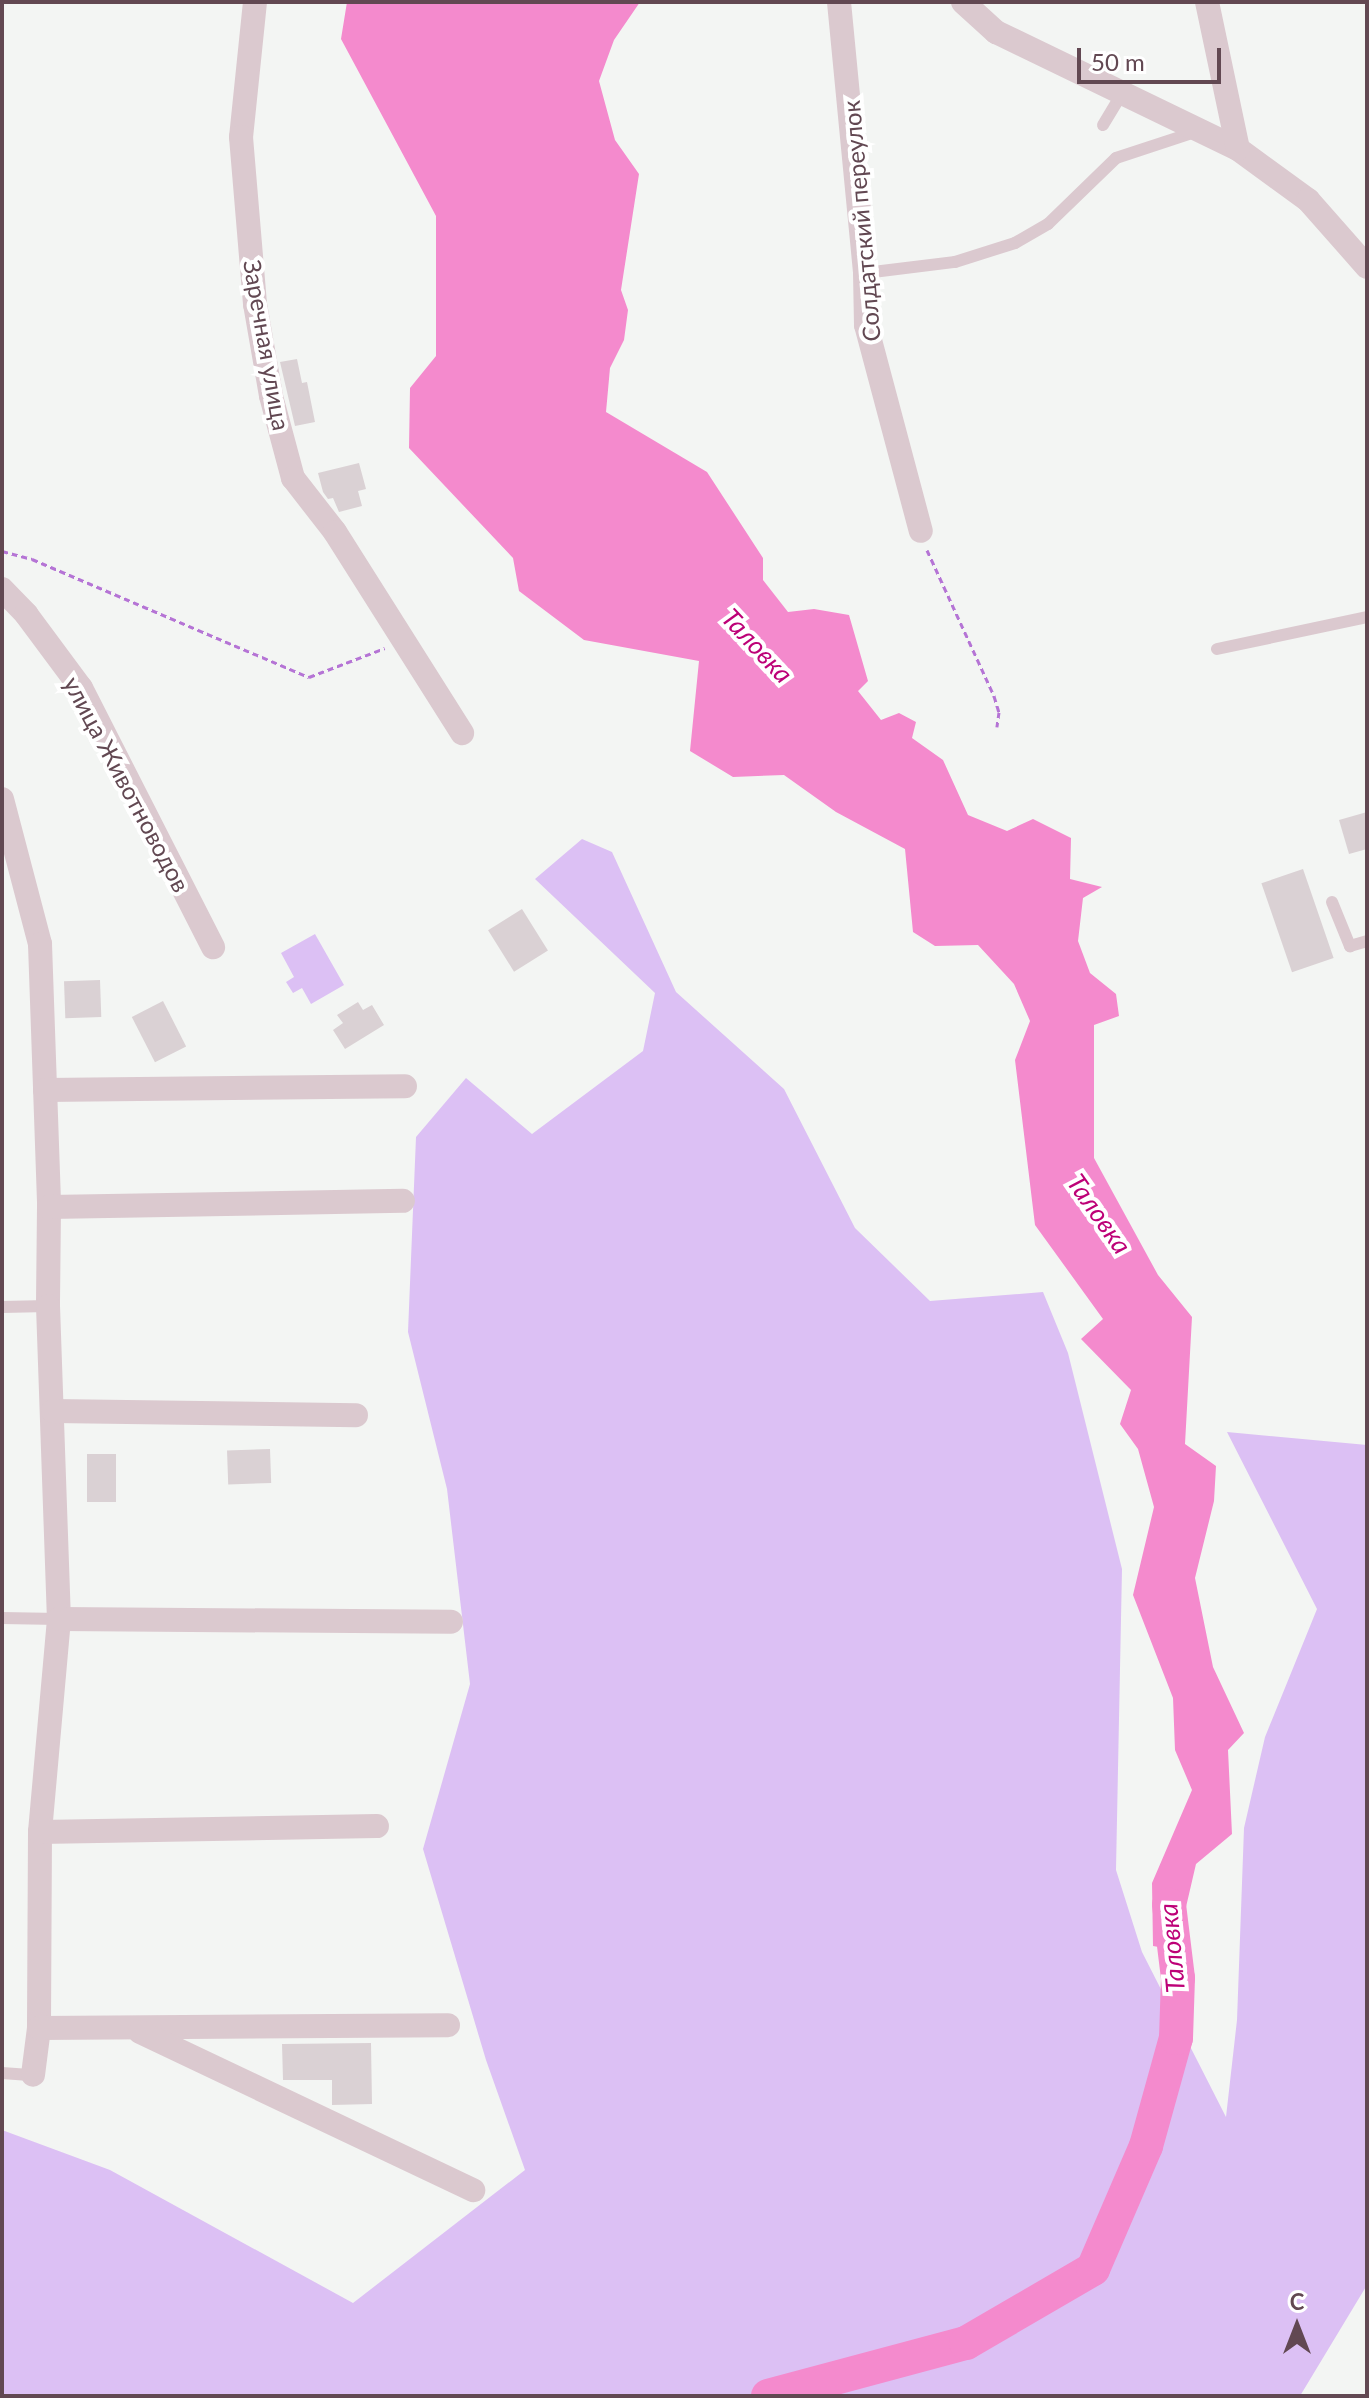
<!DOCTYPE html>
<html>
<head>
<meta charset="utf-8">
<style>
  body { margin:0 }
  #map { position:relative; width:1369px; height:2398px; overflow:hidden; background:#f3f5f3; font-family:Lato,sans-serif }
  div>[style] { position:absolute }
  [style*='--x'] { left:calc(var(--x)*1px); top:calc(var(--y)*1px); width:calc(var(--w)*1px); rotate:calc(var(--a)*1deg) }
  .green>* { inset:0; background:#dcc0f4 }
  .water>* { inset:0; background:#f48acd }
  .river>* { height:34px; margin:-17px; padding:0 17px; transform-origin:17px; border-radius:17px; background:#f48acd }
  .building>* { inset:0; background:#dad1d4; transform-origin:0 0 }
  .path>* { height:3px; margin-top:-1.5px; transform-origin:0; background:repeating-linear-gradient(90deg,#b574d5 0 6px,transparent 0 10px) }
  .lane>* { height:12px; margin:-6px; padding:0 6px; transform-origin:6px; border-radius:6px; background:#dbc9cf }
  .street>* { height:24px; margin:-12px; padding:0 12px; transform-origin:12px; border-radius:12px; background:#dbc9cf }
  span { translate:-50% -50%; white-space:nowrap; text-align:center; line-height:1.15; -webkit-text-stroke:8px #fff; paint-order:stroke }
  .street-label { font-size:24px; color:#624852 }
  .water-label { font-size:26px; color:#bd0177; font-style:italic }
  .frame { position:absolute; inset:0; border:4px solid #624852; pointer-events:none }
  .north { position:absolute; left:1257px; top:2286px; width:80px; height:80px; -webkit-text-stroke:6px #fff; paint-order:stroke; rotate:0deg; font-size:22px; font-weight:700; line-height:32px; text-align:center; color:#624852 }
  .north::after { content:''; display:block; margin:auto; width:28px; height:36px; background:#624852; clip-path:polygon(50% 0,100% 100%,50% 72%,0 100%) }
  .scale { position:absolute; left:1077px; top:48px; width:144px; height:36px; box-sizing:border-box; border:4px solid #624852; border-top:0; padding-left:10px; font-size:24px; line-height:28px; white-space:nowrap; color:#624852; -webkit-text-stroke:6px #fff; paint-order:stroke }
</style>
</head>
<body>
<div id="map">
  <div class="green">
    <i style="clip-path:polygon(582px 839px,612px 852px,676px 992px,784px 1089px,855px 1228px,930px 1301px,1043px 1292px,1068px 1353px,1122px 1569px,1116px 1870px,1142px 1952px,1226px 2117px,1237px 2020px,1244px 1828px,1265px 1737px,1317px 1609px,1227px 1432px,1367px 1445px,1367px 2285px,1300px 2396px,2px 2396px,2px 2130px,110px 2170px,353px 2303px,525px 2170px,486px 2060px,423px 1849px,470px 1684px,447px 1489px,408px 1332px,416px 1137px,466px 1078px,532px 1134px,643px 1051px,655px 993px,535px 879px)"></i>
    <i style="clip-path:polygon(315px 934px,344px 985px,311px 1004px,302px 988px,293px 993px,286px 982px,294px 977px,281px 953px)"></i>
  </div>
  <div class="water">
    <i style="clip-path:polygon(347px 2px,640px 2px,614px 40px,599px 81px,615px 140px,639px 174px,621px 290px,628px 310px,624px 340px,610px 368px,606px 412px,707px 472px,763px 558px,763px 580px,788px 612px,814px 609px,849px 615px,868px 681px,858px 691px,881px 720px,899px 713px,916px 722px,912px 738px,943px 760px,968px 815px,1007px 831px,1033px 819px,1071px 838px,1070px 879px,1102px 887px,1083px 898px,1078px 941px,1090px 973px,1116px 994px,1119px 1016px,1094px 1025px,1094px 1158px,1158px 1275px,1192px 1317px,1185px 1444px,1216px 1466px,1214px 1501px,1195px 1578px,1213px 1667px,1244px 1733px,1228px 1750px,1232px 1834px,1196px 1864px,1176px 1950px,1153px 1946px,1152px 1883px,1192px 1790px,1175px 1750px,1173px 1698px,1133px 1595px,1154px 1507px,1138px 1449px,1120px 1424px,1131px 1390px,1081px 1339px,1103px 1319px,1035px 1225px,1015px 1060px,1030px 1021px,1014px 984px,978px 945px,935px 946px,913px 932px,905px 849px,836px 812px,784px 775px,733px 777px,690px 751px,699px 661px,584px 640px,519px 591px,513px 558px,409px 448px,410px 388px,436px 356px,436px 216px,341px 39px)"></i>
  </div>
  <div class="river">
    <i style="--x:768;--y:2396;--w:205;--a:-15"></i>
    <i style="--x:966;--y:2343;--w:147;--a:-30.2"></i>
    <i style="--x:1093;--y:2269;--w:134;--a:-66.7"></i>
    <i style="--x:1146;--y:2146;--w:112;--a:-74.5"></i>
    <i style="--x:1176;--y:2038;--w:60;--a:-88.1"></i>
    <i style="--x:1178;--y:1978;--w:74;--a:-97"></i>
  </div>
  <div class="building">
    <i style="clip-path:polygon(297px 359px,302px 383px,307px 382px,315px 422px,295px 426px,280px 362px)"></i>
    <i style="clip-path:polygon(359px 463px,366px 489px,358px 491px,362px 506px,339px 512px,333px 498px,328px 499px,323px 492px,318px 473px)"></i>
    <i style="clip-path:polygon(1367px 812px,1367px 849px,1349px 854px,1339px 820px)"></i>
    <i style="left:1303px;top:869px;width:94px;height:44px;rotate:71deg"></i>
    <i style="left:522px;top:909px;width:49px;height:40px;rotate:58deg"></i>
    <i style="left:100px;top:980px;width:37px;height:36px;rotate:88deg"></i>
    <i style="left:163px;top:1001px;width:51px;height:35px;rotate:63deg"></i>
    <i style="clip-path:polygon(358px 1002px,363px 1010px,372px 1005px,384px 1025px,345px 1049px,333px 1030px,343px 1023px,337px 1015px)"></i>
    <i style="left:270px;top:1449px;width:34px;height:43px;rotate:88deg"></i>
    <i style="left:87px;top:1454px;width:29px;height:48px"></i>
    <i style="clip-path:polygon(371px 2043px,372px 2104px,332px 2105px,332px 2080px,283px 2080px,282px 2044px)"></i>
  </div>
  <div class="path">
    <i style="--x:927;--y:550;--w:161;--a:65.3"></i>
    <i style="--x:994;--y:696;--w:17;--a:73"></i>
    <i style="--x:999;--y:712;--w:15;--a:98"></i>
    <i style="--x:2;--y:551;--w:31;--a:15"></i>
    <i style="--x:32;--y:559;--w:301;--a:23.1"></i>
    <i style="--x:309;--y:677;--w:81;--a:-20.9"></i>
  </div>
  <div class="lane">
    <i style="--x:1103;--y:125;--w:37;--a:-59"></i>
    <i style="--x:865;--y:273;--w:91;--a:-7"></i>
    <i style="--x:955;--y:262;--w:63;--a:-17.6"></i>
    <i style="--x:1015;--y:243;--w:38;--a:-30"></i>
    <i style="--x:1048;--y:224;--w:95;--a:-44.1"></i>
    <i style="--x:1116;--y:158;--w:86;--a:-18.2"></i>
    <i style="--x:1217;--y:649;--w:153;--a:-12"></i>
    <i style="--x:1332;--y:902;--w:48;--a:67.8"></i>
    <i style="--x:1350;--y:946;--w:18;--a:-16"></i>
    <i style="--x:2;--y:1307;--w:46;--a:-1.2"></i>
    <i style="--x:2;--y:1618;--w:57;--a:1"></i>
    <i style="--x:2;--y:2073;--w:31;--a:4"></i>
  </div>
  <div class="street">
    <i style="--x:255;--y:2;--w:136;--a:95.9"></i>
    <i style="--x:241;--y:137;--w:168;--a:85.2"></i>
    <i style="--x:255;--y:304;--w:93;--a:80.1"></i>
    <i style="--x:271;--y:396;--w:85;--a:75"></i>
    <i style="--x:293;--y:478;--w:68;--a:52.1"></i>
    <i style="--x:335;--y:532;--w:238;--a:57.7"></i>
    <i style="--x:839;--y:2;--w:272;--a:84.5"></i>
    <i style="--x:865;--y:273;--w:52;--a:88.9"></i>
    <i style="--x:866;--y:325;--w:213;--a:75.1"></i>
    <i style="--x:963;--y:2;--w:45;--a:42.3"></i>
    <i style="--x:996;--y:32;--w:269;--a:25.8"></i>
    <i style="--x:1238;--y:149;--w:87;--a:36.1"></i>
    <i style="--x:1308;--y:200;--w:89;--a:48.6"></i>
    <i style="--x:1207;--y:2;--w:150;--a:78.1"></i>
    <i style="--x:2;--y:589;--w:35;--a:46"></i>
    <i style="--x:26;--y:614;--w:92;--a:53.4"></i>
    <i style="--x:81;--y:688;--w:291;--a:63"></i>
    <i style="--x:2;--y:799;--w:150;--a:75.3"></i>
    <i style="--x:40;--y:944;--w:263;--a:88"></i>
    <i style="--x:49;--y:1207;--w:99;--a:90.6"></i>
    <i style="--x:48;--y:1306;--w:313;--a:88"></i>
    <i style="--x:59;--y:1619;--w:214;--a:95.1"></i>
    <i style="--x:40;--y:1832;--w:196;--a:90.3"></i>
    <i style="--x:39;--y:2028;--w:47;--a:97.3"></i>
    <i style="--x:45;--y:1090;--w:360;--a:-0.6"></i>
    <i style="--x:49;--y:1207;--w:354;--a:-1"></i>
    <i style="--x:53;--y:1411;--w:303;--a:0.8"></i>
    <i style="--x:59;--y:1619;--w:392;--a:0.4"></i>
    <i style="--x:40;--y:1832;--w:337;--a:-1"></i>
    <i style="--x:39;--y:2028;--w:409;--a:-0.4"></i>
    <i style="--x:140;--y:2032;--w:369;--a:25.4"></i>
  </div>
  <div class="street-label">
    <span style="left:861px;top:221px;rotate:-95deg">Солдатский переулок</span>
    <span style="left:267px;top:345px;rotate:80deg">Заречная улица</span>
    <span style="left:127px;top:784px;rotate:62deg">улица Животноводов</span>
  </div>
  <div class="water-label">
    <span style="left:757px;top:646px;rotate:47deg">Таловка</span>
    <span style="left:1099px;top:1214px;rotate:55deg">Таловка</span>
    <span style="left:1172px;top:1948px;rotate:-95deg">Таловка</span>
  </div>
  <div class="frame"></div>
  <div class="north">С</div>
  <div class="scale">50 m</div>
</div>
</body>
</html>
